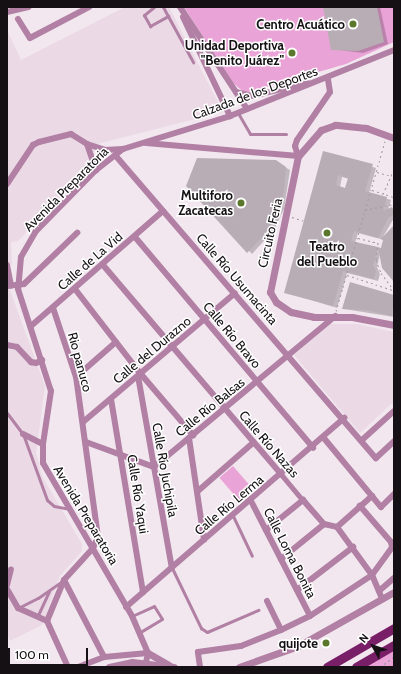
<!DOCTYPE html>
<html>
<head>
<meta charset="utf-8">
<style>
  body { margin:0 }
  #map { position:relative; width:401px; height:674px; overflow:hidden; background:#f2e7ef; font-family:Cabin,sans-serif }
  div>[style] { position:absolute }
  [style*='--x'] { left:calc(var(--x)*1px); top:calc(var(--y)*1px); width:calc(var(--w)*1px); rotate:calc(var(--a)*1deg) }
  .built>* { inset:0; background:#ebd9e6 }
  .green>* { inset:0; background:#e9a3d6; transform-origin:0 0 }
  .shadow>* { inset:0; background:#0003 }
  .building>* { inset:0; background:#b8adb5 }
  .path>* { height:1px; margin-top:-0.5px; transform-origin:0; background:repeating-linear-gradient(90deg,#a1999f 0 2px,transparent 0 5px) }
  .service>* { height:3px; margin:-1.5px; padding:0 1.5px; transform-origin:1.5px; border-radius:1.5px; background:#b180a4 }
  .pedestrian>* { height:4.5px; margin:-2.25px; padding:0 2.25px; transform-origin:2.25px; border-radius:2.25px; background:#b180a4 }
  .minor>* { height:6px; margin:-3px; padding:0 3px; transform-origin:3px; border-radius:3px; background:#b180a4 }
  .tertiary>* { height:7px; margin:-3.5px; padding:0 3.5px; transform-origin:3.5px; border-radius:3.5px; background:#b180a4 }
  .primary>* { height:9px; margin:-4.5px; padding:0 4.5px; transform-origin:4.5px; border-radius:4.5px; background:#791f68 }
  .dots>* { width:11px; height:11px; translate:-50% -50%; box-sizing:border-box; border:2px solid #fff; border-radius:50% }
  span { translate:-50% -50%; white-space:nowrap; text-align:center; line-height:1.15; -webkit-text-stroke:3px #fff; paint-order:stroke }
  .poi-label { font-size:13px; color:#141013; font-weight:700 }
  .right { translate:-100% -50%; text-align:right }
  .street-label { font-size:13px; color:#141013 }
  .frame { position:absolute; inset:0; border:8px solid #141013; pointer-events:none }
  .north { position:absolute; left:353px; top:626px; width:40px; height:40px; -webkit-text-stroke:3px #fff; paint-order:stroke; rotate:310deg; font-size:11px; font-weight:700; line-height:16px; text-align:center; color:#141013 }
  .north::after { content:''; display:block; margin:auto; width:14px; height:18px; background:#141013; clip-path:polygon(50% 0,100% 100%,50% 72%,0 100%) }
  .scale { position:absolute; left:8px; top:648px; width:80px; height:18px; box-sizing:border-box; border:2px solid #141013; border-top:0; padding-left:5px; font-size:12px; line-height:14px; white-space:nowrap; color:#141013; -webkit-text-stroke:3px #fff; paint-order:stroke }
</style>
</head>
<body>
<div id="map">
  <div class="built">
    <i style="clip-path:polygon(125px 7px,169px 7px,223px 112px,97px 144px,90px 167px,18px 241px,11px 242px,12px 264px,7px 269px,7px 30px,21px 60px)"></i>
    <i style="clip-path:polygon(7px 282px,45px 386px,36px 453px,42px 476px,82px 544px,82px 551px,60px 576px,42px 625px,10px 641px,7px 634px)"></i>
    <i style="clip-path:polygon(329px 324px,357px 324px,394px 332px,394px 406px,391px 404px,360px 433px,294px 355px)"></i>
  </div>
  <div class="green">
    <i style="clip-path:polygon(184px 7px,394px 7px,394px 42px,346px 64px,245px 93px,233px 83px)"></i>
    <i style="left:233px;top:466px;width:30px;height:18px;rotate:49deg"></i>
    <i style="clip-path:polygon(394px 649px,394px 667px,362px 667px)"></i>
  </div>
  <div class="shadow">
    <i style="clip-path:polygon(324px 7px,380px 7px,388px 44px,363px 53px,332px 49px)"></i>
    <i style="clip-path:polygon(evenodd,324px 152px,376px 168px,369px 193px,391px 200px,388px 210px,394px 209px,394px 218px,383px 237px,394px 227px,394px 280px,383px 267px,380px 254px,377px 267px,380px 274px,378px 281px,347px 273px,337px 308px,285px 292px,324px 152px,342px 177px,349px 179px,346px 189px,340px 187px,342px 177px,324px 152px,358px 233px,384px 240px,382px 249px,355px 243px,358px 233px)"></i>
    <i style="clip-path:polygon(280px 164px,290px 170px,284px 209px,274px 230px,252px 254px,187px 186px)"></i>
    <i style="clip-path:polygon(351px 284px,394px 296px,394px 317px,344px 309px)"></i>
  </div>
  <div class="building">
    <i style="clip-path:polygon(323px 7px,377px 7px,384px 42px,358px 51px,331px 50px)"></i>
    <i style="clip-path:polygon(evenodd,323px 151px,373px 164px,365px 191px,387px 197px,383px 211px,392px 207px,394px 211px,394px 215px,389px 217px,378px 238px,354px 231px,351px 241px,378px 247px,373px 265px,376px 271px,374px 279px,343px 271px,333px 306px,284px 293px,323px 151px,338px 175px,348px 178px,345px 188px,336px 185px,338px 175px)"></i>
    <i style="clip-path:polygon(197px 158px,276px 160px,286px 167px,284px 191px,277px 213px,265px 234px,247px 253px,186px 186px)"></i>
    <i style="clip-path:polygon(394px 225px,394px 282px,382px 268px,378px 247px,381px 248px,383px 240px,381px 239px)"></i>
    <i style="clip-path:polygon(350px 282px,394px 295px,392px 316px,366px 310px,342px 309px)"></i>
  </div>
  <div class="path">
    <i style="--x:377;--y:172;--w:15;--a:16"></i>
    <i style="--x:372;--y:190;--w:23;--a:18"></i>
    <i style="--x:383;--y:194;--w:27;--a:-66"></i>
    <i style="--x:365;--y:210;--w:30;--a:-12"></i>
    <i style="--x:292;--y:217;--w:13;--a:18"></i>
    <i style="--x:358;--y:238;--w:21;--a:14"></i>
    <i style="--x:378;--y:243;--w:17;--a:97"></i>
    <i style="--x:376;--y:260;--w:14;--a:69"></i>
    <i style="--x:381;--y:273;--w:21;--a:53"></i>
    <i style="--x:347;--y:275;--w:48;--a:18.1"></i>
    <i style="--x:336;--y:311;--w:177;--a:-73.9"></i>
    <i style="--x:380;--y:667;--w:17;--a:-36"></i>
  </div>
  <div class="service">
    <i style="--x:154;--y:7;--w:13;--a:141"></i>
    <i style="--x:144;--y:15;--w:13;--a:61"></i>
    <i style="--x:150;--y:26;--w:21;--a:-29"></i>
    <i style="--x:163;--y:7;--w:63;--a:61.4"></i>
    <i style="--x:238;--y:113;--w:24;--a:60"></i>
    <i style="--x:250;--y:134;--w:36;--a:0"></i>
    <i style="--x:7;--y:413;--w:26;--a:53"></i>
    <i style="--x:23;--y:434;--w:70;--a:70"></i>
    <i style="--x:47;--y:500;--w:9;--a:41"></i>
    <i style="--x:54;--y:506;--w:15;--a:11"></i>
    <i style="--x:233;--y:516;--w:44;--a:64.6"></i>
    <i style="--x:172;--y:568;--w:67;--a:64.2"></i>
    <i style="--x:201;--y:628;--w:7;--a:34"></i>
    <i style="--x:207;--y:632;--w:56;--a:-23.3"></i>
    <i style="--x:18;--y:608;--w:22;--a:-27"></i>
    <i style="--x:38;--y:598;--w:29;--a:-35"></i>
    <i style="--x:38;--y:615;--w:26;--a:-65"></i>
    <i style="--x:132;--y:616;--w:24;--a:-24"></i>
    <i style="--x:154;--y:606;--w:15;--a:58"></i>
    <i style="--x:162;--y:619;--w:26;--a:149"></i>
  </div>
  <div class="pedestrian">
    <i style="--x:281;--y:474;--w:34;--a:50"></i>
  </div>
  <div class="minor">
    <i style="--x:180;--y:7;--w:122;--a:56.7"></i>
    <i style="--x:7;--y:12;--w:22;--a:-13"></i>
    <i style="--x:183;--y:17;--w:110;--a:64.6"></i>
    <i style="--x:18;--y:19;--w:22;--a:58"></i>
    <i style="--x:30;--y:38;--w:67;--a:-27.7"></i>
    <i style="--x:236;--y:92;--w:16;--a:14"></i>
    <i style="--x:252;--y:96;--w:57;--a:-13.1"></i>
    <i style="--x:146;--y:143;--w:153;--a:4.9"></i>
    <i style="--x:298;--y:156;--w:10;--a:-107"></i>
    <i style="--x:295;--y:146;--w:6;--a:-72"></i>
    <i style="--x:297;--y:140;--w:58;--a:-55.5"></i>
    <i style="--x:330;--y:92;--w:13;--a:-99"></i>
    <i style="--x:87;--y:144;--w:28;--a:71"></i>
    <i style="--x:123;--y:149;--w:34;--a:142"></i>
    <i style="--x:96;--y:170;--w:86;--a:134.5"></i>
    <i style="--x:36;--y:231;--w:30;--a:120"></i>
    <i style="--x:21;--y:257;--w:32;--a:95"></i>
    <i style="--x:18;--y:289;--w:107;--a:72.1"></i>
    <i style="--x:51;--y:391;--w:54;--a:98.6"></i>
    <i style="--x:43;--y:444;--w:19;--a:90"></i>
    <i style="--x:43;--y:463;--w:177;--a:59.8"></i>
    <i style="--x:132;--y:616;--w:40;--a:66.6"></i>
    <i style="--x:148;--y:653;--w:14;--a:102"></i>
    <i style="--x:115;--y:155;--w:400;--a:49.3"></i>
    <i style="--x:376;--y:458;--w:25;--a:-43"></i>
    <i style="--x:7;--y:184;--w:47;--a:-56.3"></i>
    <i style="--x:33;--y:145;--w:7;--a:-27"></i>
    <i style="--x:39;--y:142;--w:33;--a:-14"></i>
    <i style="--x:71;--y:134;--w:19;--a:32"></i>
    <i style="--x:87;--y:144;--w:19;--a:18"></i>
    <i style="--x:105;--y:150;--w:18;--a:-3"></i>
    <i style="--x:123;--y:149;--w:112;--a:-17.1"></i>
    <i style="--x:230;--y:116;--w:177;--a:-21.9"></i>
    <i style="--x:135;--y:237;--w:276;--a:49.8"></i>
    <i style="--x:7;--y:265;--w:21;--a:79"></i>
    <i style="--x:103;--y:265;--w:275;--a:49.6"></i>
    <i style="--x:7;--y:286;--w:17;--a:-7"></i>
    <i style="--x:24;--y:284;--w:74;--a:-43.9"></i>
    <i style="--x:75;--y:289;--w:106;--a:52.3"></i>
    <i style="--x:140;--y:373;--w:82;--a:49.5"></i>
    <i style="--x:31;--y:326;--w:175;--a:-41.1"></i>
    <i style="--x:7;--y:345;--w:10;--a:11"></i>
    <i style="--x:17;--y:347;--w:21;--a:47"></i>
    <i style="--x:31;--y:362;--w:5;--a:11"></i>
    <i style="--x:36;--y:363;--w:7;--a:-27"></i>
    <i style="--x:138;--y:376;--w:195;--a:80"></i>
    <i style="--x:76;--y:377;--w:53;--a:-41.2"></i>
    <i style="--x:111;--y:399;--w:196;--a:80.6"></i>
    <i style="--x:83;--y:422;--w:199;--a:-40.3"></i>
    <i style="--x:23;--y:434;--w:22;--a:27"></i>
    <i style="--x:323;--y:437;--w:91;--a:50.4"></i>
    <i style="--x:381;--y:507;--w:18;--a:-45"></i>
    <i style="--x:189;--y:438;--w:103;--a:81.6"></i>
    <i style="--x:362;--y:440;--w:43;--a:-42.2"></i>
    <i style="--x:86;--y:442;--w:72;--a:20.2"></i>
    <i style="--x:154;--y:467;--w:236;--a:-39.8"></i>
    <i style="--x:198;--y:491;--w:74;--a:-41.2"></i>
    <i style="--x:251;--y:501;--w:129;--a:62.8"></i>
    <i style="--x:337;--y:527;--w:59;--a:53.9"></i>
    <i style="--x:372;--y:575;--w:26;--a:67"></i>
    <i style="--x:266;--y:530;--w:48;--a:-39"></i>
    <i style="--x:303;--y:500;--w:32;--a:49"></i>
    <i style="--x:324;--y:524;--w:13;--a:13"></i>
    <i style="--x:337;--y:527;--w:47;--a:-41.5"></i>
    <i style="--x:281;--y:559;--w:55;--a:-39.1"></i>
    <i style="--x:64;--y:580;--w:87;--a:62.5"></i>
    <i style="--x:7;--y:585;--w:16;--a:-76"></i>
    <i style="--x:7;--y:589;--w:22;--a:60"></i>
    <i style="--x:18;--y:608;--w:32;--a:24"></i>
    <i style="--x:297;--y:590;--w:71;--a:-37.5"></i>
    <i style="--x:379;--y:591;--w:20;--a:-41"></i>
    <i style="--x:267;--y:601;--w:32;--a:64"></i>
    <i style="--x:126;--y:607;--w:289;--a:-40.9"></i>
    <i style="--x:47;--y:621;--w:44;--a:-67.5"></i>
    <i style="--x:64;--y:580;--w:43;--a:-47.8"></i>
    <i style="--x:93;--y:548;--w:12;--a:-66"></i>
    <i style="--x:98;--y:537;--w:162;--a:-97.8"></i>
    <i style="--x:76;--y:377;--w:73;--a:-108.4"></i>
    <i style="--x:47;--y:621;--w:51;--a:65.5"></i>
    <i style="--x:78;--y:667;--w:28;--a:-21"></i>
    <i style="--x:104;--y:657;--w:44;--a:-5.2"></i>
    <i style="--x:200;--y:667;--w:15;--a:-98"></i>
    <i style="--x:198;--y:652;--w:43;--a:-7.9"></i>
    <i style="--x:241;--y:646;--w:43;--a:-21.8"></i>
    <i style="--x:281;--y:630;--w:32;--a:-26"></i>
    <i style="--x:310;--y:616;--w:74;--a:-33.5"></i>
    <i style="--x:372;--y:575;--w:34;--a:-54"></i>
    <i style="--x:392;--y:547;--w:5;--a:-101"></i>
    <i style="--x:391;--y:542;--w:48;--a:-130.7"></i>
  </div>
  <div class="tertiary">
    <i style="--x:394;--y:138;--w:30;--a:-160"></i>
    <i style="--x:366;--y:128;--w:31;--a:-174"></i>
    <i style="--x:335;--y:125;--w:15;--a:160"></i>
    <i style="--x:321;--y:130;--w:35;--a:131"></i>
    <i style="--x:298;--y:156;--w:139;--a:101.6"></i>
    <i style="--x:270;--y:292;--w:12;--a:59"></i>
    <i style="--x:276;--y:302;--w:18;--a:34"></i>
    <i style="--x:291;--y:312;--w:24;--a:12"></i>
    <i style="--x:314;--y:317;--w:38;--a:0"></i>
    <i style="--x:352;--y:317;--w:43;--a:10.8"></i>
    <i style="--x:148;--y:653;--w:24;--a:30"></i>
    <i style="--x:109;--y:667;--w:24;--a:-12"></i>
    <i style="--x:132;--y:662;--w:42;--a:6.8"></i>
    <i style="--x:239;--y:667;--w:63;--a:-19.6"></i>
    <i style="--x:298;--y:646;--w:110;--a:-29.4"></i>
  </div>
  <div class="primary">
    <i style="--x:327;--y:667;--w:78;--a:-30.2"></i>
    <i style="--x:356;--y:667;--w:44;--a:-30.1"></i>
  </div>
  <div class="dots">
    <i style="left:353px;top:24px;background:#5b772b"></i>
    <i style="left:292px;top:53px;background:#5b772b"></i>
    <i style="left:241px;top:203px;background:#5b772b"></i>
    <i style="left:327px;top:233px;background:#5b772b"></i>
    <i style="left:326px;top:643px;background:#5b772b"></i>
  </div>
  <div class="poi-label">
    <span class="right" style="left:345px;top:24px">Centro Acuático</span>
    <span class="right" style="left:284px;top:53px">Unidad Deportiva<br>"Benito Juárez"</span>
    <span class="right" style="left:233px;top:203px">Multiforo<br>Zacatecas</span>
    <span style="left:327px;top:254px">Teatro<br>del Pueblo</span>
    <span class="right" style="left:318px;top:643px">quijote</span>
  </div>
  <div class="street-label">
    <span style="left:255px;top:93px;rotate:-20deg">Calzada de los Deportes</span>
    <span style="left:66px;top:189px;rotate:-45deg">Avenida Preparatoria</span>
    <span style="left:270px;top:233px;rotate:-77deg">Circuito Feria</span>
    <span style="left:90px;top:261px;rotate:-41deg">Calle de La Vid</span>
    <span style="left:237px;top:279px;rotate:49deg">Calle Río Usumacinta</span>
    <span style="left:232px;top:335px;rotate:50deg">Calle Río Bravo</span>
    <span style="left:152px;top:350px;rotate:-40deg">Calle del Durazno</span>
    <span style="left:80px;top:362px;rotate:75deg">Rio panuco</span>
    <span style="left:210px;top:407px;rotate:-39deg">Calle Río Balsas</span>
    <span style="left:269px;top:444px;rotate:49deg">Calle Río Nazas</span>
    <span style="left:165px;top:470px;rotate:80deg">Calle Río Juchipila</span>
    <span style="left:138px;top:494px;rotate:81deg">Calle Río Yaqui</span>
    <span style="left:229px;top:505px;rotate:-40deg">Calle Río Lerma</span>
    <span style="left:86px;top:515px;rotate:59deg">Avenida Preparatoria</span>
    <span style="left:290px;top:553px;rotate:63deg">Calle Loma Bonita</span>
  </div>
  <div class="frame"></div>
  <div class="north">N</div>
  <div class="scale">100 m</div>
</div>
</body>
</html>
